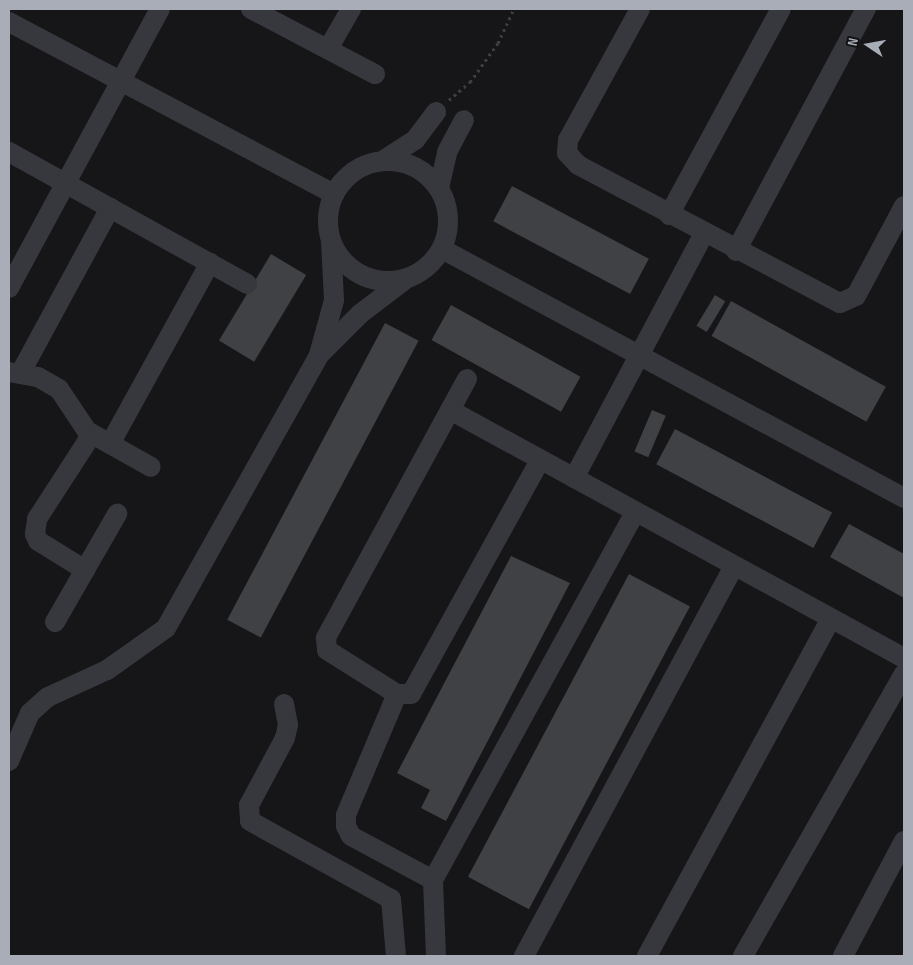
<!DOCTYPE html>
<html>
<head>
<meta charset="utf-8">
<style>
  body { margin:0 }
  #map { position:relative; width:913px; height:965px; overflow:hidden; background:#161618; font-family:"Sofia Sans Condensed",sans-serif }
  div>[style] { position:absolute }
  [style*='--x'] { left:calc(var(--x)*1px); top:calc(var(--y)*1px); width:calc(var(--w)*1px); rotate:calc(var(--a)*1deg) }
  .building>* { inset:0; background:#404145; transform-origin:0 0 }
  .path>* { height:3px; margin-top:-1.5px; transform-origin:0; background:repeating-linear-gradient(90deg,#3d3f44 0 2.5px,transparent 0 6.5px) }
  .minor>* { height:20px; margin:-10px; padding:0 10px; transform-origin:10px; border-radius:10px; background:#37383d }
  .minor>.ring { margin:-10px; padding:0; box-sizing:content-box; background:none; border:20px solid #37383d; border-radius:50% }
  span { translate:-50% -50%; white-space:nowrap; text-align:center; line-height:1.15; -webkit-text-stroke:4px #111113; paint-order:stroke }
  .frame { position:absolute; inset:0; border:10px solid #a8adb8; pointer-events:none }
  .north { position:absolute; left:843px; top:20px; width:50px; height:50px; -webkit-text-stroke:4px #111113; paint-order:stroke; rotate:282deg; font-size:14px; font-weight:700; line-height:20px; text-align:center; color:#a8adb8 }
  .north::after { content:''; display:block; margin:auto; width:18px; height:22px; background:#a8adb8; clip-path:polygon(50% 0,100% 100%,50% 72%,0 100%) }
</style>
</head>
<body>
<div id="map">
  <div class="building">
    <i style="left:512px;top:186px;width:155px;height:40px;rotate:28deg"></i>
    <i style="left:271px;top:254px;width:41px;height:101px;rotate:31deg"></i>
    <i style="left:715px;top:295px;width:12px;height:36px;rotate:31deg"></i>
    <i style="left:731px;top:301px;width:177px;height:40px;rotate:29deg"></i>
    <i style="left:451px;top:305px;width:148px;height:40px;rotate:29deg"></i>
    <i style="left:385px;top:323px;width:38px;height:336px;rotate:28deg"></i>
    <i style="left:652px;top:410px;width:15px;height:45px;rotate:23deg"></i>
    <i style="left:675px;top:429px;width:178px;height:40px;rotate:28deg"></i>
    <i style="clip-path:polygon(849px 524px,904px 554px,904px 598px,830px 557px)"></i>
    <i style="clip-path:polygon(511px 556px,570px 583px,446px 821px,421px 808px,430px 790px,397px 773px)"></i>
    <i style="left:629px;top:574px;width:69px;height:343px;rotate:28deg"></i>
  </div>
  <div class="path">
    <i style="--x:449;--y:100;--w:28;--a:-41"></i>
    <i style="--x:470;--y:82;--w:48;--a:-54.3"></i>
    <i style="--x:498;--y:43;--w:38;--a:-65"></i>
  </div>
  <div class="minor">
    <i style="--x:251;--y:9;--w:140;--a:27.7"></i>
    <i style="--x:640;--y:9;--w:149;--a:118.8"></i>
    <i style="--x:568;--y:140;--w:13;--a:94"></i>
    <i style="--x:567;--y:153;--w:16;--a:47"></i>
    <i style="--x:578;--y:165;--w:296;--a:27.8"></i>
    <i style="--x:840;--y:303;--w:17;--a:-24"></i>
    <i style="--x:856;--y:296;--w:102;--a:-61.9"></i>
    <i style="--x:9;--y:22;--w:368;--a:27.9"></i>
    <i style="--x:328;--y:49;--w:46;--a:-60.1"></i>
    <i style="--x:9;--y:152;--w:272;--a:29"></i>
    <i style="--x:384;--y:160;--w:37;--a:-33"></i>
    <i style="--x:415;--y:140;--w:35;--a:-53"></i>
    <i class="ring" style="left:328px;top:161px;width:100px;height:100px"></i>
    <i style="--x:439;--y:188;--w:37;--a:-77"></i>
    <i style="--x:447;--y:152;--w:36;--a:-62"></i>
    <i style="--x:669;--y:215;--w:234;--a:-61.5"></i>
    <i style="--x:442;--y:249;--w:525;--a:28.32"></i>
    <i style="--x:736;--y:251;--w:275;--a:-61.8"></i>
    <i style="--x:9;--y:288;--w:317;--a:-61.6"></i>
    <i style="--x:321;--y:353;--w:55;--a:-45"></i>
    <i style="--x:360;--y:314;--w:58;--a:-37.3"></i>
    <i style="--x:9;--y:372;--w:29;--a:10"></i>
    <i style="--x:38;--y:377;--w:24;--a:30"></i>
    <i style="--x:59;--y:389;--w:50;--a:56.3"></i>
    <i style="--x:87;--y:431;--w:73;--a:29.4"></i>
    <i style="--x:21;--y:372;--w:187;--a:-61.5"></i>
    <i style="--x:467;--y:379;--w:295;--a:118.6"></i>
    <i style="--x:326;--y:638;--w:12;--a:85"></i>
    <i style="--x:327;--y:650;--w:83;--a:32.2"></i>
    <i style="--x:397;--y:694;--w:14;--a:0"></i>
    <i style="--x:411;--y:694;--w:267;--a:-61.1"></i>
    <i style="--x:450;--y:410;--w:517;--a:28.65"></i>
    <i style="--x:110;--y:444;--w:207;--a:-61.1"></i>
    <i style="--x:574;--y:478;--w:276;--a:-62"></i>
    <i style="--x:85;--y:570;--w:55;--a:-148.3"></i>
    <i style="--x:38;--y:541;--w:8;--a:-113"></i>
    <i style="--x:35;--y:534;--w:15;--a:-82"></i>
    <i style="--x:37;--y:519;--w:101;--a:-57.1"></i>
    <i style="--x:55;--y:622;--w:125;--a:-60.1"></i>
    <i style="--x:397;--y:694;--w:131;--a:112.9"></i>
    <i style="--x:346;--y:815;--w:11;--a:90"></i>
    <i style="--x:346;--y:826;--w:11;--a:63"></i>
    <i style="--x:351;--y:836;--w:93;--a:28.2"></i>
    <i style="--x:284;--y:704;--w:21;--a:79"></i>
    <i style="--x:288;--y:725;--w:13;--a:103"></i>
    <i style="--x:285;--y:738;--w:76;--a:118.2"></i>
    <i style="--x:249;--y:805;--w:16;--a:86"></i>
    <i style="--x:250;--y:821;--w:161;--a:29"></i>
    <i style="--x:391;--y:899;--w:57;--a:85"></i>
    <i style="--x:9;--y:761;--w:52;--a:-66.4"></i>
    <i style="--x:30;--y:713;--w:24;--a:-42"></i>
    <i style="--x:48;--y:697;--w:65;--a:-24.6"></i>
    <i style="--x:107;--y:670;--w:72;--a:-35.4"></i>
    <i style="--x:166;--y:628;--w:313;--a:-60.7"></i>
    <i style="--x:319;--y:355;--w:57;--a:-74.7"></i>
    <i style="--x:334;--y:300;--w:59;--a:-92.9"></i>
    <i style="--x:436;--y:956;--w:76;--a:-92.3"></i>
    <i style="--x:433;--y:880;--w:420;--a:-61.2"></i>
    <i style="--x:524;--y:956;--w:443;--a:-61.7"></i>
    <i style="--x:647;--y:956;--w:384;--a:-61.4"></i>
    <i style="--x:743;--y:956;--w:325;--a:-60.3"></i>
    <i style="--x:843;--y:956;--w:130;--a:-62.1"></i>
  </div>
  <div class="frame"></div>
  <div class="north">N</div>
</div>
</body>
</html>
